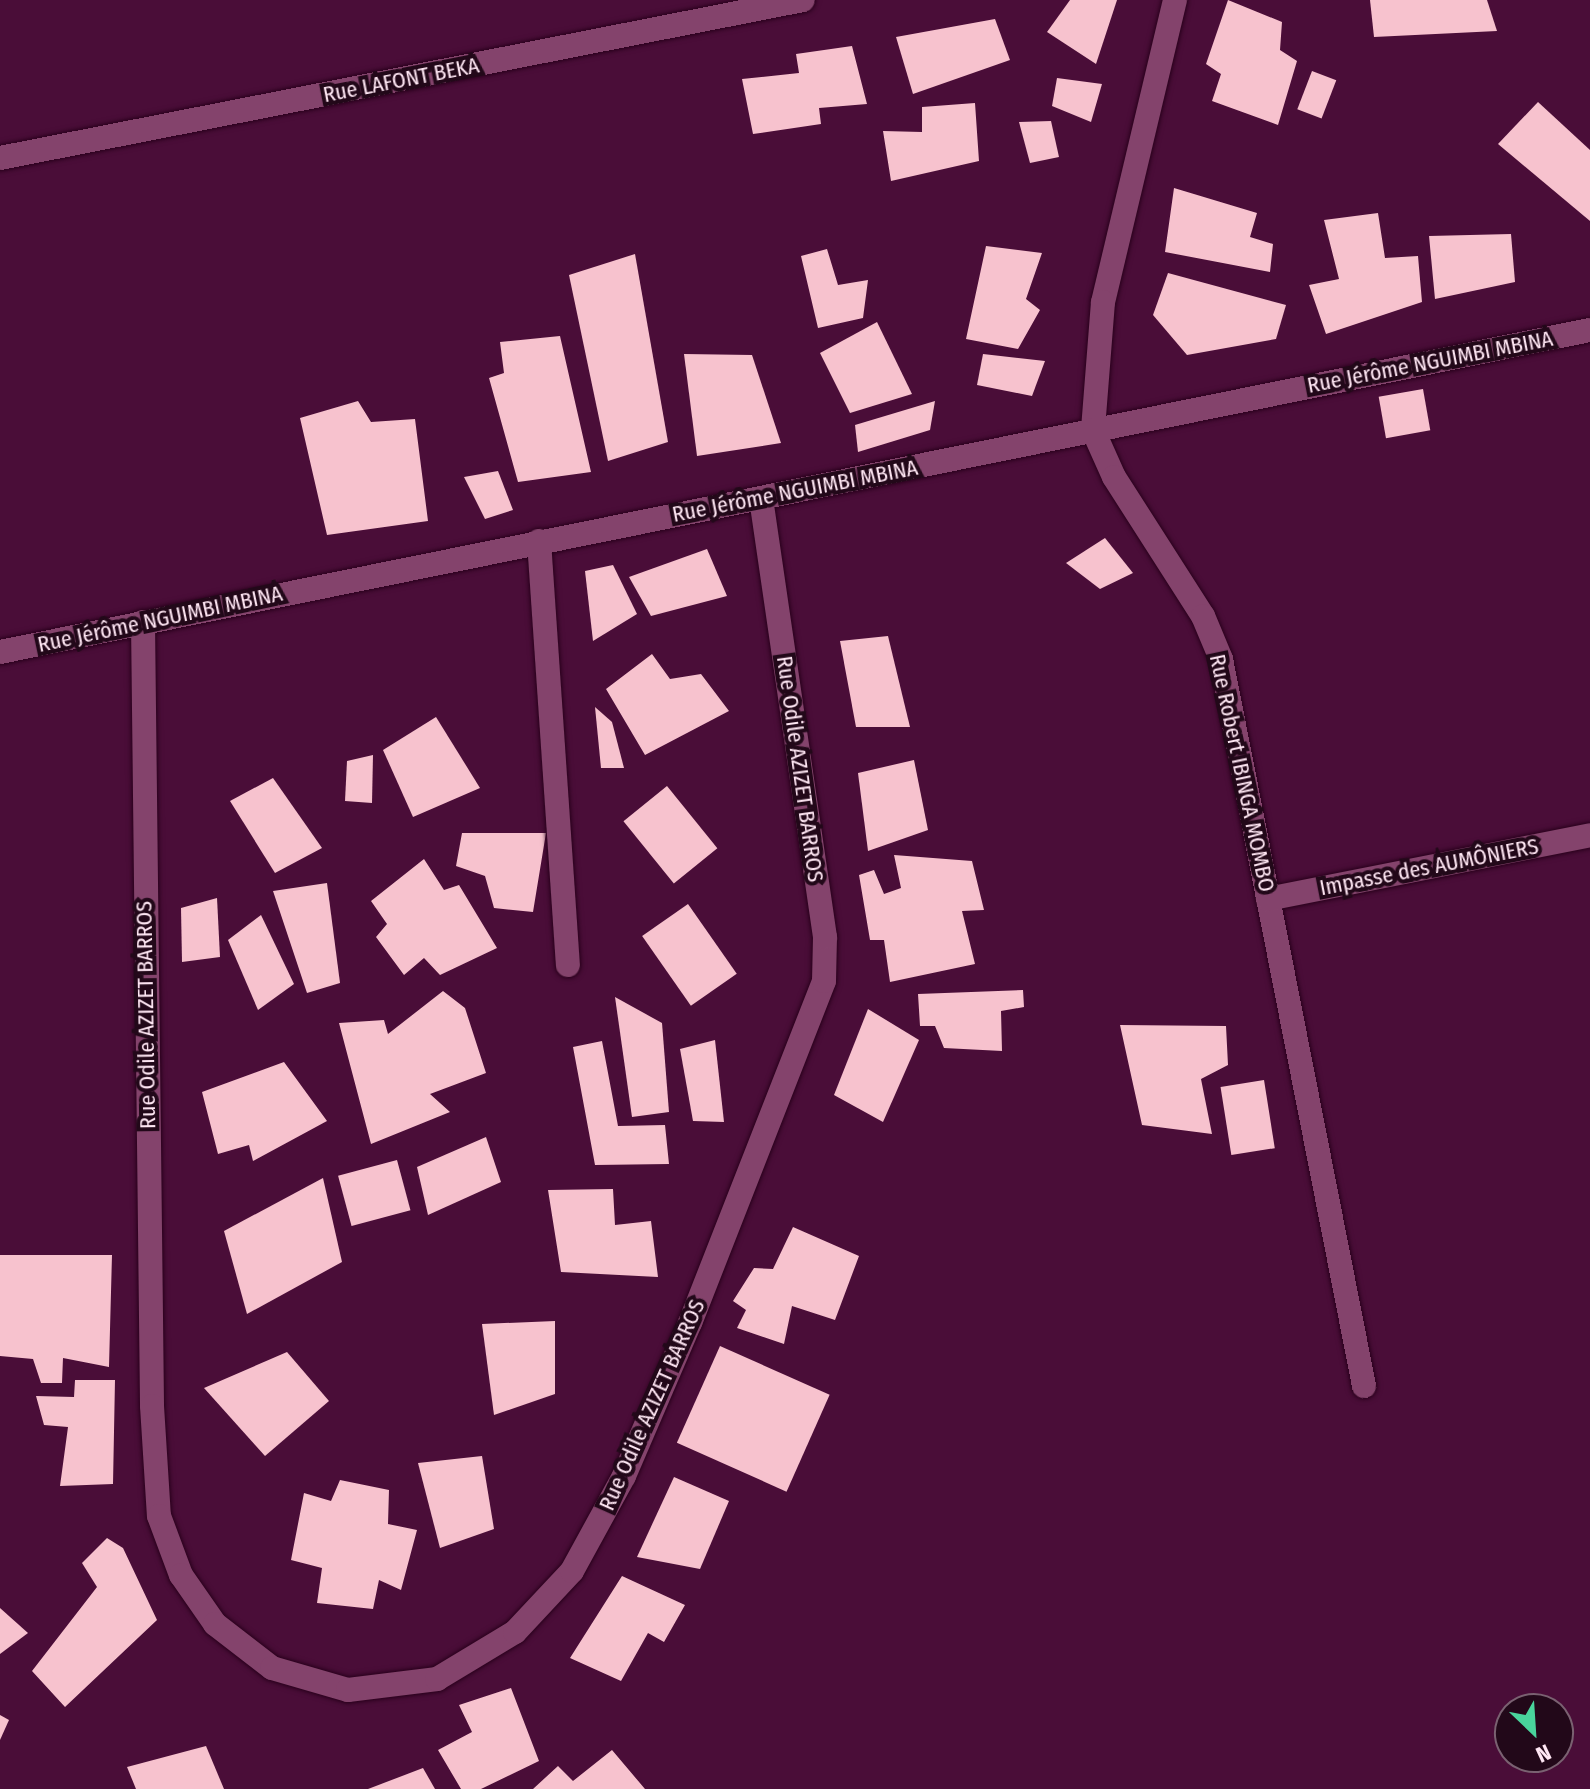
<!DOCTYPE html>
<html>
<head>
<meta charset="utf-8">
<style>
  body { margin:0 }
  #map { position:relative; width:1590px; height:1789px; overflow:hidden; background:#4a0d38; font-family:"Fira Sans Condensed",sans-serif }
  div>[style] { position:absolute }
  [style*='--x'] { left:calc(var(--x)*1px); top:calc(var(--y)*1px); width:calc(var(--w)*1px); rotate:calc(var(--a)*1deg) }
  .building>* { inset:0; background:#f7c2ce; transform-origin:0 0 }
  .roads { filter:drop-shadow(0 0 2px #29001c) drop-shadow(0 0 2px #29001c) }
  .minor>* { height:24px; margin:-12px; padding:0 12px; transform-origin:12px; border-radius:12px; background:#84436c }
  span { translate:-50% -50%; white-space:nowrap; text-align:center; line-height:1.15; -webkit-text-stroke:8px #220819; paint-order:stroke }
  .street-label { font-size:22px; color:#ffe7f4 }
  .north { position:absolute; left:1494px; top:1693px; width:80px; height:80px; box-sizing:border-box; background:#220819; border:2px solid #7a6171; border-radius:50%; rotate:155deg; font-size:22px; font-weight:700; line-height:32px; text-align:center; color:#ffe7f4 }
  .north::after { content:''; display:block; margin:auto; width:28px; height:36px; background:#49d49c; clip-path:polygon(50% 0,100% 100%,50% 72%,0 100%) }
</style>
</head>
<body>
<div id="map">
  <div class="building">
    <i style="clip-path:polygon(1070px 0,1117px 0,1096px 64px,1047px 32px)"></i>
    <i style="clip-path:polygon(1228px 0,1282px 22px,1280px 50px,1297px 61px,1278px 125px,1212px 101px,1221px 74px,1206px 64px)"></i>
    <i style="clip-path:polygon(1370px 0,1487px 0,1497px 31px,1374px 37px)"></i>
    <i style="clip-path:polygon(995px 19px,1010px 60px,913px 94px,896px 37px)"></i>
    <i style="clip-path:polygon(852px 46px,867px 104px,819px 108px,821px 124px,753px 134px,742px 79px,799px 73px,796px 54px)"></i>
    <i style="left:1312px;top:71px;width:26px;height:41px;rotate:21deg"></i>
    <i style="clip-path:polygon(1057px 78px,1102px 84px,1091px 122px,1052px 106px)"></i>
    <i style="clip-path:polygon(1538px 102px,1590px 150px,1590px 221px,1498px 144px)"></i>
    <i style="clip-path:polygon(975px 103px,979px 161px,891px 181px,883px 131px,922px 132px,922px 107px)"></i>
    <i style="clip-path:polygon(1051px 121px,1059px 157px,1030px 163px,1019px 122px)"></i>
    <i style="clip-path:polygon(1174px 188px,1257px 213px,1250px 237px,1273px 244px,1270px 272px,1165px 252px)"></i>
    <i style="clip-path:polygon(1378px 213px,1385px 258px,1418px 256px,1422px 302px,1326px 334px,1309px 285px,1339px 279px,1324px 220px)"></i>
    <i style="clip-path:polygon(1511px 234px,1515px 282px,1435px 299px,1429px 236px)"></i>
    <i style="clip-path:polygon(986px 246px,1042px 253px,1026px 299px,1040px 310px,1018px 349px,966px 339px)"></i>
    <i style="clip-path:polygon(827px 249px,838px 285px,868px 280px,863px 318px,818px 328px,801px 256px)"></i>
    <i style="clip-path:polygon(635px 254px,668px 442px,608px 461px,569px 275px)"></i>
    <i style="clip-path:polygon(1168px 273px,1286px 305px,1276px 339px,1187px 355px,1153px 315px)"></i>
    <i style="clip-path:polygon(877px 322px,912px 394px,850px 413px,820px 353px)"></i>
    <i style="clip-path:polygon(560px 336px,591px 472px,518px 482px,489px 378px,504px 373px,500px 342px)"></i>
    <i style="clip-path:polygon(684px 354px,752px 355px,781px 443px,697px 456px)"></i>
    <i style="clip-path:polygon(983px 354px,1045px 361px,1032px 396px,977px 385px)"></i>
    <i style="left:1423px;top:389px;width:42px;height:45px;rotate:80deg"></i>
    <i style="clip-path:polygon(358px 401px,371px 422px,415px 419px,428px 521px,327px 535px,300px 418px)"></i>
    <i style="clip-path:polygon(935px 401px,930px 430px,858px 452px,855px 425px)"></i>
    <i style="clip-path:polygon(498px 471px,513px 510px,485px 519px,464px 477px)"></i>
    <i style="clip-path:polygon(1105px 538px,1133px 573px,1100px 589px,1066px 563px)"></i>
    <i style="clip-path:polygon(707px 549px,727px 596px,651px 616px,629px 577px)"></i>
    <i style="clip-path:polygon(613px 565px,637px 614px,593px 641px,585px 571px)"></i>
    <i style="clip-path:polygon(888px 636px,910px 727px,856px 727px,840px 641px)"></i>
    <i style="clip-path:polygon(652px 654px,670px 679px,701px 674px,729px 711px,645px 755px,606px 689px)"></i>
    <i style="clip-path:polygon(595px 707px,612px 722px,624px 768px,601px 768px)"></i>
    <i style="clip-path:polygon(436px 717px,480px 788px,413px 817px,383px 750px)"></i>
    <i style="clip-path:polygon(373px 755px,372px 803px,345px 801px,347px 761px)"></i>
    <i style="clip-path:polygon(914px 760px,928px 830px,868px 851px,858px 773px)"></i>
    <i style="clip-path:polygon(273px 778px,322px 848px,275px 873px,230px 801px)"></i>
    <i style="left:667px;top:786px;width:80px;height:56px;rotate:51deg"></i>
    <i style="clip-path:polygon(462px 833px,546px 833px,533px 912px,494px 908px,485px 876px,456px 866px)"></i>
    <i style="clip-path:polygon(894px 855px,972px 861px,984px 910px,962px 911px,975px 964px,890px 982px,884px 940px,870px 940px,859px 875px,874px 870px,884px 894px,901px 888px)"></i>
    <i style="clip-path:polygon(424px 859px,444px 890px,459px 885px,497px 948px,440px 975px,424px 958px,404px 975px,376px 937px,387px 924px,371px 901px)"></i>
    <i style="clip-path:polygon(327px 883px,340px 983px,307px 993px,273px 891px)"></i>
    <i style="clip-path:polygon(217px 898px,220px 957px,182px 962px,181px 908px)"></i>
    <i style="left:688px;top:904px;width:85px;height:56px;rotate:55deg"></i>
    <i style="clip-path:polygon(261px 915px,294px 984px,258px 1010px,228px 940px)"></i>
    <i style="clip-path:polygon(1023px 990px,1024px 1007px,1001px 1011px,1002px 1051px,944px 1048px,935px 1026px,920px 1026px,918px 994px)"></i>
    <i style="clip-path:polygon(443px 991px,465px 1008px,486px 1073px,430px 1094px,450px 1112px,371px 1144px,339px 1023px,384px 1020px,388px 1034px)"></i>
    <i style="clip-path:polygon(615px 997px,662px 1023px,669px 1112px,632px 1117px)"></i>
    <i style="clip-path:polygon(868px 1009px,919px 1040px,883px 1122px,834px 1095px)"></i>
    <i style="clip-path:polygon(1120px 1025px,1226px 1026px,1228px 1065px,1201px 1079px,1212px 1134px,1142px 1125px)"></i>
    <i style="clip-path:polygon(715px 1040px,724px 1122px,693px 1121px,680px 1049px)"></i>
    <i style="clip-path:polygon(602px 1041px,618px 1126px,665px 1125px,669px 1164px,595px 1165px,573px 1047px)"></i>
    <i style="clip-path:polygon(284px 1062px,327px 1121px,253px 1161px,249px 1145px,218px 1154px,202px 1092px)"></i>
    <i style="left:1264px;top:1080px;width:69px;height:44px;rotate:81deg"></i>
    <i style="clip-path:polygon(486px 1137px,501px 1182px,428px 1215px,417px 1167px)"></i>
    <i style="left:397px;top:1160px;width:52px;height:61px;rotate:75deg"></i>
    <i style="clip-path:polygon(323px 1178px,342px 1262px,247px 1314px,224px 1231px)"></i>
    <i style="clip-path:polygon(613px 1189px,615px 1225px,651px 1221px,658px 1277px,561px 1272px,548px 1190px)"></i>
    <i style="clip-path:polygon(793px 1227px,859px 1256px,835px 1320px,792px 1306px,784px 1344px,737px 1328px,746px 1310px,733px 1301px,754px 1268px,773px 1269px)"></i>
    <i style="clip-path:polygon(0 1255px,112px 1255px,109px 1367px,63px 1358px,62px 1383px,41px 1383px,33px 1359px,0 1356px)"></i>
    <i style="clip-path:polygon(555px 1321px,555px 1394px,494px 1415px,482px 1324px)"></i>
    <i style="left:720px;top:1346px;width:120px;height:106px;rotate:24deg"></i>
    <i style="clip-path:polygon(287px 1352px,329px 1401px,265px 1456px,204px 1388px)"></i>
    <i style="clip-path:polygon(75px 1380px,115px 1380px,113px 1484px,60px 1486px,68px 1427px,44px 1425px,36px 1396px,74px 1397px)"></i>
    <i style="clip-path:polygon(482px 1456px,494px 1529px,440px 1548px,418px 1463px)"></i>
    <i style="clip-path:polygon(674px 1477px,729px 1501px,700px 1569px,637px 1557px)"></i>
    <i style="clip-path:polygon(340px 1480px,389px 1490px,388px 1524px,417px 1530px,401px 1590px,379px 1580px,373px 1609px,317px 1603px,322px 1568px,291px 1560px,304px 1493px,331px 1501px)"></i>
    <i style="clip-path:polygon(107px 1538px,123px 1548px,157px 1620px,65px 1707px,32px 1671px,97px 1587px,82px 1563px)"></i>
    <i style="clip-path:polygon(622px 1576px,685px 1605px,664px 1642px,648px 1633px,621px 1681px,570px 1658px)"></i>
    <i style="clip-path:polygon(0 1608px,28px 1633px,0 1654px)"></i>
    <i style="clip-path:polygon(511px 1688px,539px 1761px,481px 1789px,461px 1789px,438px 1750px,472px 1732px,459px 1705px)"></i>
    <i style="clip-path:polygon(0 1715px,9px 1720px,0 1740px)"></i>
    <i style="clip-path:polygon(206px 1746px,224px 1789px,136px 1789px,127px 1767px)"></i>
    <i style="clip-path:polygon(612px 1750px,645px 1789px,533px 1789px,558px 1766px,573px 1781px)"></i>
    <i style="clip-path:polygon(423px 1768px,435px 1789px,368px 1789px)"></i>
  </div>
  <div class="roads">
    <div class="minor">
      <i style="--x:1175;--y:0;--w:310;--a:103.4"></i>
      <i style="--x:1103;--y:302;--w:128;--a:94.5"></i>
      <i style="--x:1093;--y:430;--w:51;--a:65.9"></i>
      <i style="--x:1114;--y:477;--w:165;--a:57.4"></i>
      <i style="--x:1203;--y:616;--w:47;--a:67.3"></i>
      <i style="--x:1221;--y:659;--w:741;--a:78.87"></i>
      <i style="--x:0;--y:158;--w:818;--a:-11.13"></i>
      <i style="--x:539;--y:541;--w:425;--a:86.1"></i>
      <i style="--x:143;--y:622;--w:784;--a:89.34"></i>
      <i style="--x:152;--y:1406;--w:110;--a:86.4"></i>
      <i style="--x:159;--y:1516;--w:63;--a:69.6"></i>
      <i style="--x:181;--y:1575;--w:60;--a:55.2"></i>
      <i style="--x:215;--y:1624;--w:72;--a:37.7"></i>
      <i style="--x:272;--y:1668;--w:79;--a:16.1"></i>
      <i style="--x:348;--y:1690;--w:90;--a:-7"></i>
      <i style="--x:437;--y:1679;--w:91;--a:-31.1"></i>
      <i style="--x:515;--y:1632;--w:83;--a:-46.9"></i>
      <i style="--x:572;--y:1571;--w:108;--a:-61.3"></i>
      <i style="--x:624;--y:1476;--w:167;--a:-66.7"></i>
      <i style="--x:690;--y:1323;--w:367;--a:-68.6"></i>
      <i style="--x:824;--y:981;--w:44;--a:-88.7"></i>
      <i style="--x:825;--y:937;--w:443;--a:-98.3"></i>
      <i style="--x:0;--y:652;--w:1622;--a:-11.45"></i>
      <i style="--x:1268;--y:899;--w:328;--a:-11.2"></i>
    </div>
  </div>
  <div class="street-label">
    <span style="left:401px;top:80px;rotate:-11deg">Rue LAFONT BEKA</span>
    <span style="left:1430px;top:362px;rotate:-11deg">Rue Jérôme NGUIMBI MBINA</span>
    <span style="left:795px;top:491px;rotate:-11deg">Rue Jérôme NGUIMBI MBINA</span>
    <span style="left:160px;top:619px;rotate:-12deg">Rue Jérôme NGUIMBI MBINA</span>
    <span style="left:800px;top:769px;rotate:82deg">Rue Odile AZIZET BARROS</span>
    <span style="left:1242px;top:773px;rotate:78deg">Rue Robert IBINGA MOMBO</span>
    <span style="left:1429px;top:867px;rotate:-11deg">Impasse des AUMÔNIERS</span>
    <span style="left:146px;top:1015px;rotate:-91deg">Rue Odile AZIZET BARROS</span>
    <span style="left:652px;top:1405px;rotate:-66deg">Rue Odile AZIZET BARROS</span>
  </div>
  <div class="north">N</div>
</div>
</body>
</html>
